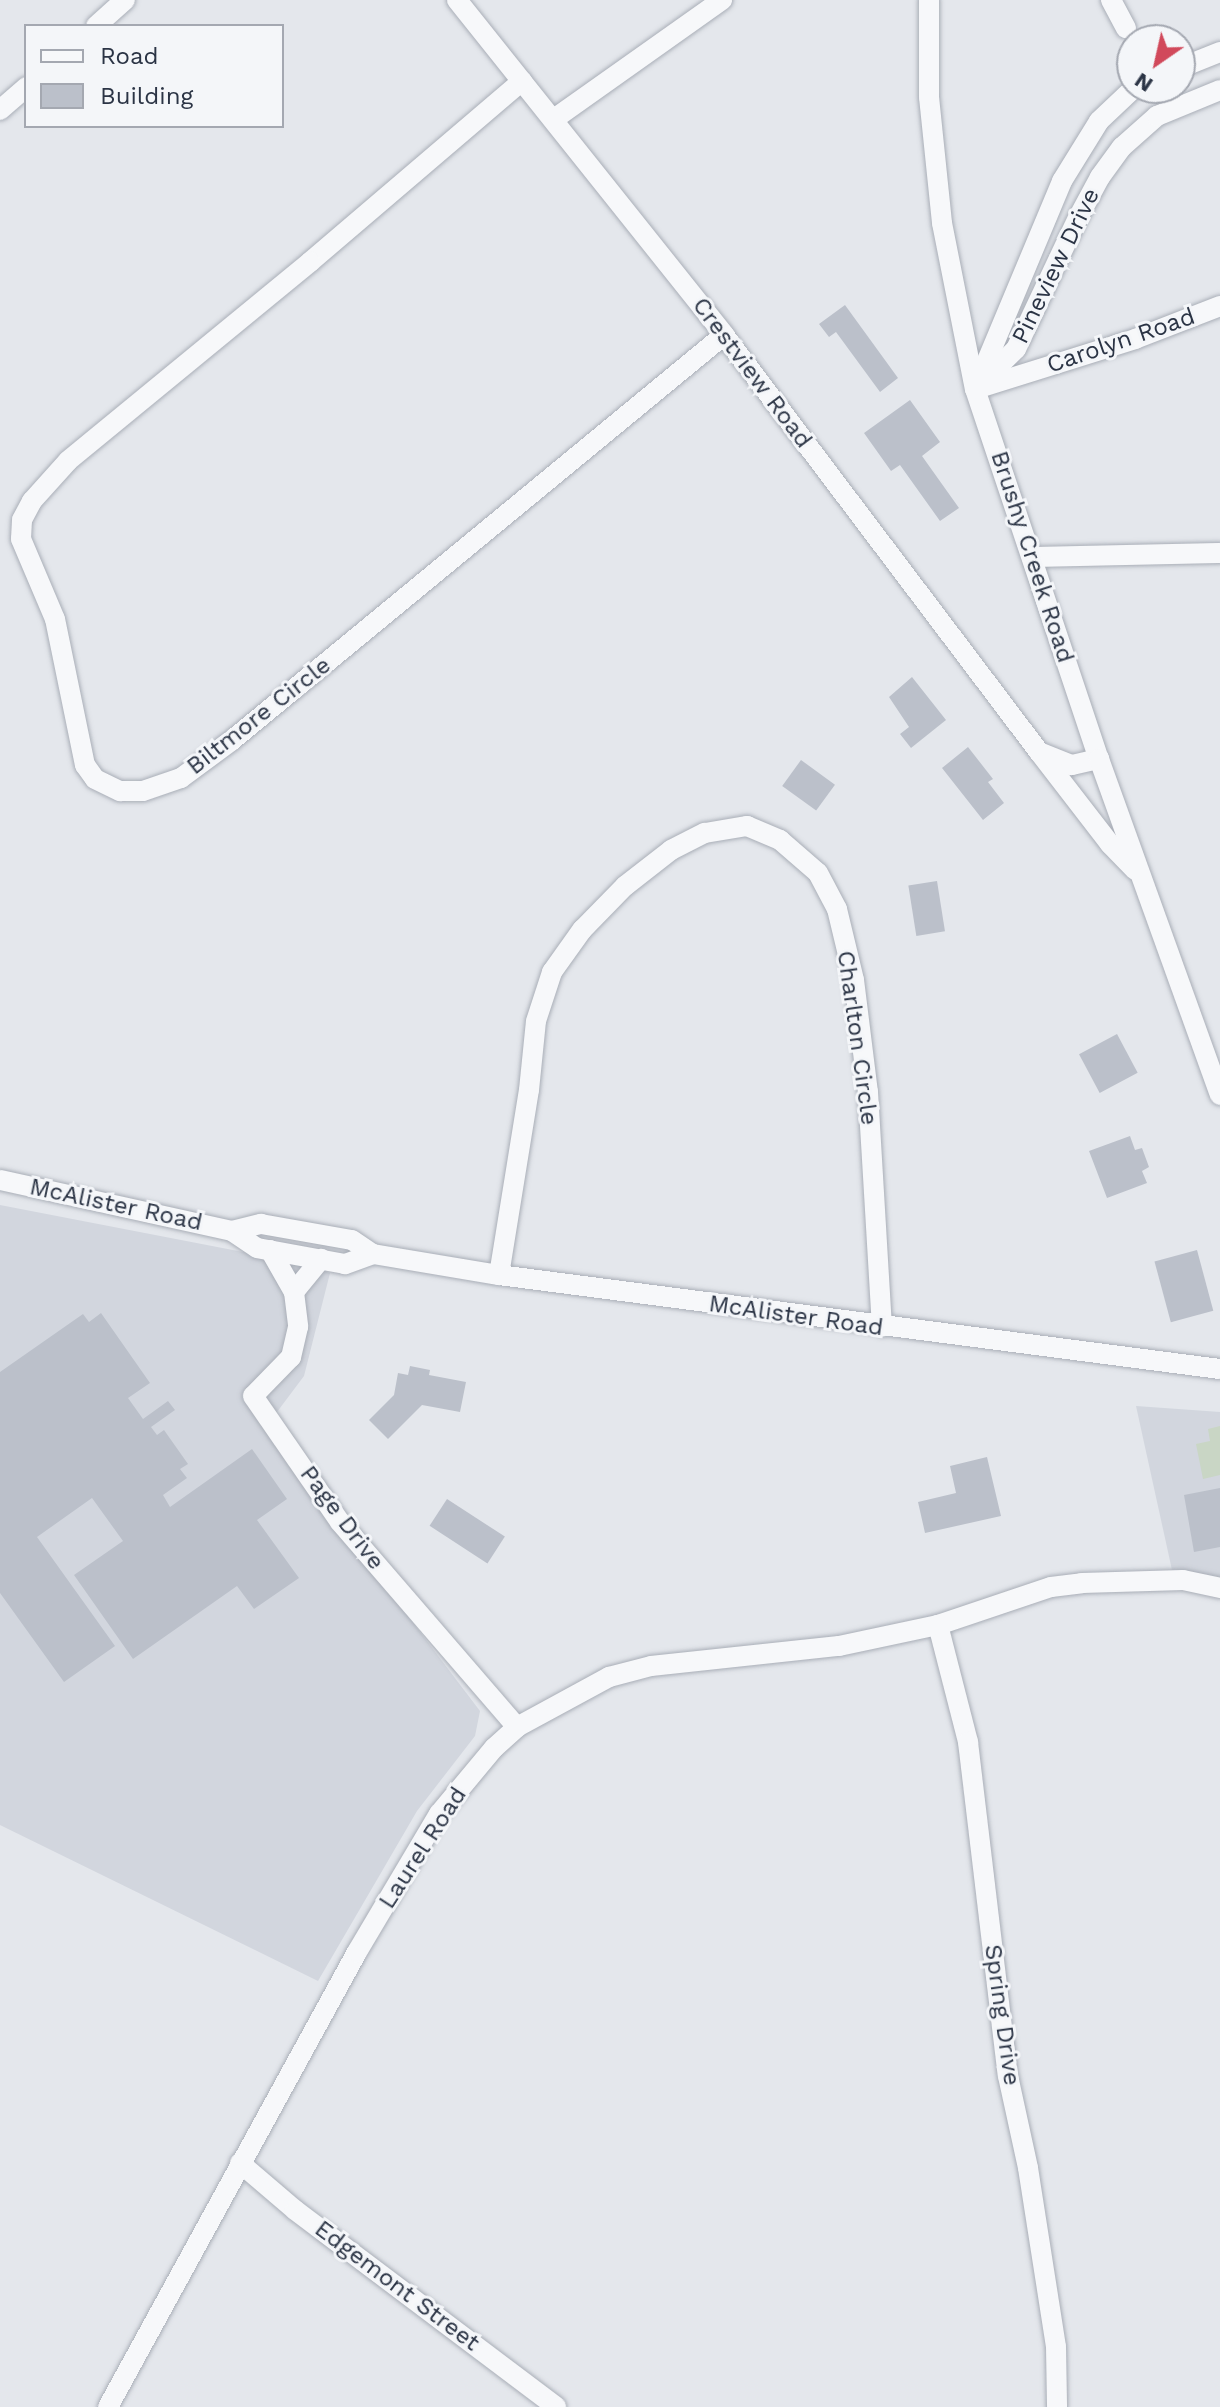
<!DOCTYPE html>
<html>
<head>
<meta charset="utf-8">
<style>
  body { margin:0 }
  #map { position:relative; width:1220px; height:2407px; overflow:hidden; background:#e4e7ec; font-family:"Work Sans",sans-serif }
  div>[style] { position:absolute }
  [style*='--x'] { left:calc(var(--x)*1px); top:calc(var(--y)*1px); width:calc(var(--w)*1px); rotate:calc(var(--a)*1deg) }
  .built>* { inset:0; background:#d2d6de }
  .green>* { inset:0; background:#c9d6c5 }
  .building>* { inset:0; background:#bbc0ca; transform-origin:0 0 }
  .roads { filter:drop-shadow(0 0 2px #a9aeb7) drop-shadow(0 0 2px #a9aeb7) }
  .minor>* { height:20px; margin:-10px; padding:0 10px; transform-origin:10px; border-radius:10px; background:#f7f8fa }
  span { translate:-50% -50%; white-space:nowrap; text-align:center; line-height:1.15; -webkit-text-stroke:6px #f4f6f9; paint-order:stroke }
  .street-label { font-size:24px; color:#2b3445 }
  .legend { position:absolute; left:24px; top:24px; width:260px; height:104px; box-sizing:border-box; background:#f4f6f9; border:2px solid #a4a8b1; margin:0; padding:10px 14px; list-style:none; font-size:24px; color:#2b3445 }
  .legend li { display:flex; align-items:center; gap:16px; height:40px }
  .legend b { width:40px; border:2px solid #a4a8b1 }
  .north { position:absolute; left:1116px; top:24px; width:80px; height:80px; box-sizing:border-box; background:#f4f6f9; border:2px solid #a4a8b1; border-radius:50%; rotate:214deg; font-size:22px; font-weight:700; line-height:32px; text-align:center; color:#2b3445 }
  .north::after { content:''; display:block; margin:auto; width:28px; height:36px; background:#d1495b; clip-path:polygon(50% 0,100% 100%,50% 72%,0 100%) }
</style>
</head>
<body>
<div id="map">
  <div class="built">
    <i style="clip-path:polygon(0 1205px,289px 1261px,330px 1273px,304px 1376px,265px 1428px,480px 1711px,475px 1736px,417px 1811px,318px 1981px,0 1825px)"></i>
    <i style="clip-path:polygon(1136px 1406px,1220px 1412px,1220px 1578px,1172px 1570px)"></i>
  </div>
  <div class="green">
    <i style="clip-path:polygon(1220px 1426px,1220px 1475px,1203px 1479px,1196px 1444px,1210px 1441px,1208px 1429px)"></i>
  </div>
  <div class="building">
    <i style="clip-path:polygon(845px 305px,898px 378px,880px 392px,836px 332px,829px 337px,819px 324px)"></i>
    <i style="clip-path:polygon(910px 400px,940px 442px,922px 456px,959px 508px,940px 521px,900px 465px,891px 471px,864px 433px)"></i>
    <i style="clip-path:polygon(912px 677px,946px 720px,911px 748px,900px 734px,909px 727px,889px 697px)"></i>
    <i style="clip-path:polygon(968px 747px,993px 779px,988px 782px,1004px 803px,983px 820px,942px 768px)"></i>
    <i style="left:801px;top:760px;width:42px;height:32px;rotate:36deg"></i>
    <i style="left:937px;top:881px;width:51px;height:29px;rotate:81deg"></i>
    <i style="left:1117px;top:1034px;width:44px;height:43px;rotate:62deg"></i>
    <i style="clip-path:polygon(1130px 1136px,1135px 1150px,1142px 1148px,1149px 1167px,1142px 1171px,1147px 1183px,1107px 1198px,1089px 1151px)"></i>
    <i style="left:1197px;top:1250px;width:63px;height:44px;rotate:75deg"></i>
    <i style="clip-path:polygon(101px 1313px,150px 1383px,128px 1398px,143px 1419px,168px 1401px,175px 1410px,151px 1427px,157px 1435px,164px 1430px,188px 1464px,180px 1469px,187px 1478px,163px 1495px,170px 1507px,252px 1449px,287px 1499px,257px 1520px,299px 1578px,254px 1609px,237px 1586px,133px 1659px,74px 1575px,123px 1541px,92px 1498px,37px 1537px,115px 1646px,64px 1682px,0 1593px,0 1372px,83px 1314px,89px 1322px)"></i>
    <i style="clip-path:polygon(410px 1366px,430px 1370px,429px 1375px,466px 1382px,460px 1412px,422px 1405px,388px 1439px,369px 1420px,394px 1395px,398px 1373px,408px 1375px)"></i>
    <i style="clip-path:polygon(987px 1457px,1001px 1516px,925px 1533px,918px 1502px,956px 1493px,950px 1466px)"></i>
    <i style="clip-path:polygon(1220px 1488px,1220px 1547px,1194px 1552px,1184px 1495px)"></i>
    <i style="left:447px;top:1499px;width:69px;height:32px;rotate:33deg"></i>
  </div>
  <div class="roads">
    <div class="minor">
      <i style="--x:457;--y:0;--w:428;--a:51.4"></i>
      <i style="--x:724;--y:335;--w:523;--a:52.93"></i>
      <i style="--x:1039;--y:752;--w:35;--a:22"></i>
      <i style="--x:1072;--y:765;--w:28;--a:-13"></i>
      <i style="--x:929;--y:0;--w:97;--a:90"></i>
      <i style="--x:929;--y:97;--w:127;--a:84.1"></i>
      <i style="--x:942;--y:223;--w:169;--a:78.8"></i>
      <i style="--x:975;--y:389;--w:390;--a:71.5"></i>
      <i style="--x:1099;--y:759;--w:357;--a:70.2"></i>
      <i style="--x:1111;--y:0;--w:32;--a:62"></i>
      <i style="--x:96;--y:26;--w:39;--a:-42"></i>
      <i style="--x:1180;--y:68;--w:43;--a:-21.8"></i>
      <i style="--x:522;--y:81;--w:279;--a:139.5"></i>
      <i style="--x:310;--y:262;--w:313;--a:140.6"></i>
      <i style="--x:68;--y:461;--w:54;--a:132"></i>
      <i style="--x:32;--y:501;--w:21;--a:118"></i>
      <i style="--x:22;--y:520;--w:19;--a:93"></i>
      <i style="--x:21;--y:539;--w:87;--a:67"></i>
      <i style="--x:55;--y:619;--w:149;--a:78.4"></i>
      <i style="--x:85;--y:765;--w:17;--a:54"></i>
      <i style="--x:95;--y:779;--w:28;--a:26"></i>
      <i style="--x:120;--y:791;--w:23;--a:0"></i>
      <i style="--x:143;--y:791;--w:40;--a:-18.9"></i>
      <i style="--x:181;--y:778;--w:62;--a:-36.5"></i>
      <i style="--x:231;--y:741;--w:639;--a:-39.47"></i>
      <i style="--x:0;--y:110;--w:35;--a:-41"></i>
      <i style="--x:554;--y:119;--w:206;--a:-35.3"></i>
      <i style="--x:978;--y:382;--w:218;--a:-67.3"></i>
      <i style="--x:1062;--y:181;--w:70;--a:-58.3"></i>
      <i style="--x:1099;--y:121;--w:48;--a:-43.3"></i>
      <i style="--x:979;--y:388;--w:164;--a:-17.4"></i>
      <i style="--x:1135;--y:339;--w:91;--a:-21.2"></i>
      <i style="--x:975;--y:389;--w:57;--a:-44.3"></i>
      <i style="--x:1016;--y:349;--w:147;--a:-64.7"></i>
      <i style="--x:1079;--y:216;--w:44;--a:-61.7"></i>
      <i style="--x:1100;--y:177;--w:37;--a:-54"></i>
      <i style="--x:1122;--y:147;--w:47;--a:-41.5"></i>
      <i style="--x:1157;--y:116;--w:68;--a:-22.4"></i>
      <i style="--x:1032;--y:557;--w:188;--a:-1.2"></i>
      <i style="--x:1039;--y:752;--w:116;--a:52.3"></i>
      <i style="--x:1110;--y:844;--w:36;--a:46"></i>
      <i style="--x:0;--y:1180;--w:238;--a:12.4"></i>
      <i style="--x:270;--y:1250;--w:48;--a:60.3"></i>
      <i style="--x:294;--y:1292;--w:43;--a:-50.7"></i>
      <i style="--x:373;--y:1254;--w:30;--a:160"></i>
      <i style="--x:345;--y:1264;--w:89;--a:-169.7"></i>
      <i style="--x:257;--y:1248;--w:30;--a:-146"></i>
      <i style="--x:232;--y:1231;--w:30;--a:-14"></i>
      <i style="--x:261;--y:1224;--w:92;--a:10"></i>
      <i style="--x:352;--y:1240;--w:25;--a:34"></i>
      <i style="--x:373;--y:1254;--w:128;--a:9.5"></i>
      <i style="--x:499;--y:1275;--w:727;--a:7.43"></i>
      <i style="--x:499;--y:1275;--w:187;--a:-80.8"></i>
      <i style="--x:529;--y:1090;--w:69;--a:-84.2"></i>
      <i style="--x:536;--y:1021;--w:52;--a:-71.9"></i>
      <i style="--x:552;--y:972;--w:52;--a:-54.5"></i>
      <i style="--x:582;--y:930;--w:62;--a:-45.7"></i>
      <i style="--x:625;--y:886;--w:58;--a:-38"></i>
      <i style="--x:671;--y:850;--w:38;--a:-27"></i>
      <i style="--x:705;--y:833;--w:43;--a:-9.5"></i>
      <i style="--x:747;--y:826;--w:36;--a:23"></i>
      <i style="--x:780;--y:840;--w:50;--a:41"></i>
      <i style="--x:818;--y:873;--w:41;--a:62.2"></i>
      <i style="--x:837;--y:909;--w:73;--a:76.5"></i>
      <i style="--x:854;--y:980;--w:113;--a:82.9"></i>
      <i style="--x:868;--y:1092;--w:235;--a:86.6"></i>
      <i style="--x:294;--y:1292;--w:35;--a:83"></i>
      <i style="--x:298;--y:1327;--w:31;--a:103"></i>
      <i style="--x:291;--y:1357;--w:54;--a:134.3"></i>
      <i style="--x:253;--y:1396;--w:153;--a:55.4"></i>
      <i style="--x:340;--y:1522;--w:271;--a:49.2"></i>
      <i style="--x:938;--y:1625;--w:121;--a:75.6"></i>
      <i style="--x:968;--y:1742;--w:336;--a:83.2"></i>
      <i style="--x:1008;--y:2076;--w:94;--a:77.7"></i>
      <i style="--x:1028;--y:2168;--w:181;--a:81.1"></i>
      <i style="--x:1056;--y:2347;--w:60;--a:89"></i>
      <i style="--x:240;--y:2163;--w:72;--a:40.5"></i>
      <i style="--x:295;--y:2210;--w:327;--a:37"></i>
      <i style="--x:108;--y:2407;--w:519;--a:-61.31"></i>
      <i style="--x:357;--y:1952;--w:161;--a:-59.3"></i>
      <i style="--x:439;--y:1814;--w:86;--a:-50.2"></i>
      <i style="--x:494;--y:1748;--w:31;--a:-42"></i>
      <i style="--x:517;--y:1727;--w:105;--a:-28.5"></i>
      <i style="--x:609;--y:1677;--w:43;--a:-14.7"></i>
      <i style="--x:651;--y:1666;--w:189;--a:-6.1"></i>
      <i style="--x:839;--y:1646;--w:101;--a:-12"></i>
      <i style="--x:938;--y:1625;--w:119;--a:-18.6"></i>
      <i style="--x:1051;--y:1587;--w:31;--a:-7"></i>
      <i style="--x:1082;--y:1583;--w:101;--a:-1.7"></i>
      <i style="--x:1183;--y:1580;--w:38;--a:12"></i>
    </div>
  </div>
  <div class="street-label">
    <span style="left:1056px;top:266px;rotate:-64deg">Pineview Drive</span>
    <span style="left:1121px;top:341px;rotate:-19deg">Carolyn Road</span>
    <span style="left:752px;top:373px;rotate:53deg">Crestview Road</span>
    <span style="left:1032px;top:557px;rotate:72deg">Brushy Creek Road</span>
    <span style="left:259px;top:716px;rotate:-38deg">Biltmore Circle</span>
    <span style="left:857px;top:1038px;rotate:82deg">Charlton Circle</span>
    <span style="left:116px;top:1205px;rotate:12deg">McAlister Road</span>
    <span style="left:796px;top:1316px;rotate:8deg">McAlister Road</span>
    <span style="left:342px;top:1518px;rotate:53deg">Page Drive</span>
    <span style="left:423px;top:1848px;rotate:-57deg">Laurel Road</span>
    <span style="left:1002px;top:2015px;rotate:82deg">Spring Drive</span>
    <span style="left:397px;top:2286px;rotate:37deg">Edgemont Street</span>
  </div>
  <ul class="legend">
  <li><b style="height:10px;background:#f7f8fa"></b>Road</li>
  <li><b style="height:22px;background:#bbc0ca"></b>Building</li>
  </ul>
  <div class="north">N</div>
</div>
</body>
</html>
